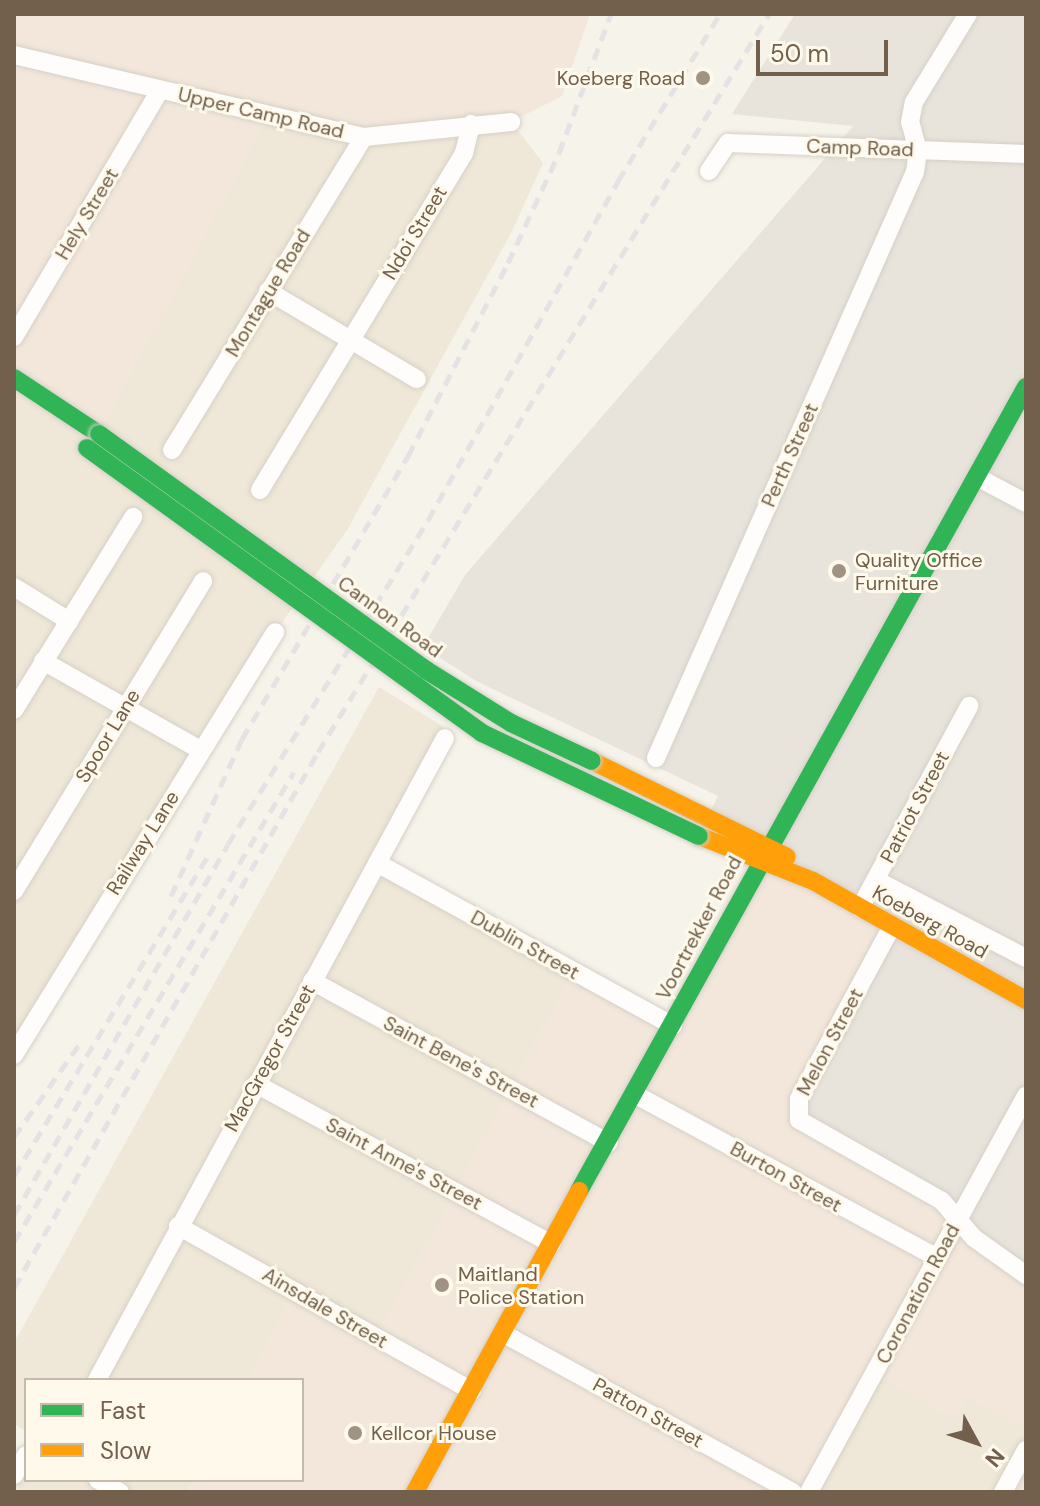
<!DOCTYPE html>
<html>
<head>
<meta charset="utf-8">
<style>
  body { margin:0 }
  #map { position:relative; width:1040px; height:1506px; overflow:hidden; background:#f6f3ea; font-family:"DM Sans",sans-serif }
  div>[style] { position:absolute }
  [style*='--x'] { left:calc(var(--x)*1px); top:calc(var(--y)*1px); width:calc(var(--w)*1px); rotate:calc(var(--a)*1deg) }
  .residential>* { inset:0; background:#efe7d7 }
  .commercial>* { inset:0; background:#f3e7db }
  .industrial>* { inset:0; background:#e8e4db }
  .roads { filter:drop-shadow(0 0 2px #d5d0c8) drop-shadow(0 0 2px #d5d0c8) }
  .street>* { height:18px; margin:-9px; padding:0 9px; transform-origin:9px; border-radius:9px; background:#fefdfc }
  .fast>* { height:18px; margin:-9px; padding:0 9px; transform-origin:9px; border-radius:9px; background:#30b455 }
  .slow>* { height:18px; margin:-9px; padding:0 9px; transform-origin:9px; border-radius:9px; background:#ff9f0a }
  .rail>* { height:5px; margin-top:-2.5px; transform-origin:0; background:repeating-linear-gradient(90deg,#e5e2e4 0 12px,transparent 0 20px) }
  .bridges { filter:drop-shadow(0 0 2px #d5d0c8) drop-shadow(0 0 2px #d5d0c8) }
  .fast-bridge>* { height:18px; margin:-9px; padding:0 9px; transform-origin:9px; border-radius:9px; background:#30b455 }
  .dots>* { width:22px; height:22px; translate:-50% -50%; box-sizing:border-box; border:4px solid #fef9ea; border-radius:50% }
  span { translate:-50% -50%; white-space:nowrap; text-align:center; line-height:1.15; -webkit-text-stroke:6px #fef9ea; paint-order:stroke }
  .poi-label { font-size:20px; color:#725f4c }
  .right { translate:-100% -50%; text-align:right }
  .left { translate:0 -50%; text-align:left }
  .street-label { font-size:20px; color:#725f4c }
  .frame { position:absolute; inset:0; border:16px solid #725f4c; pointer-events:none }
  .legend { position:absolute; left:24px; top:1378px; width:280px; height:104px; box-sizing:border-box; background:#fef9ea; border:2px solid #c6bbab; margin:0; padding:10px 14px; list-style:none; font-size:24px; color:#725f4c }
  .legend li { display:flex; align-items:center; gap:16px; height:40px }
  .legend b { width:40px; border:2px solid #c6bbab }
  .north { position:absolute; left:936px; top:1402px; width:80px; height:80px; -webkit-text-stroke:6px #fef9ea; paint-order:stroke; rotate:130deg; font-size:22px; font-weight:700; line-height:32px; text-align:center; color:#725f4c }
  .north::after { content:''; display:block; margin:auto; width:28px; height:36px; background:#725f4c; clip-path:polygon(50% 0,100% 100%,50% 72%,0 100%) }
  .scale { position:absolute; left:756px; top:40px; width:132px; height:36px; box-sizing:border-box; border:4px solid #725f4c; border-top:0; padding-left:10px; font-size:24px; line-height:28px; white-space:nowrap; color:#725f4c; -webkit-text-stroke:6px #fef9ea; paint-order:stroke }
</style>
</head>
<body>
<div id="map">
  <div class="residential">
    <i style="clip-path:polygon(269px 115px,511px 122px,543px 163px,511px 233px,347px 530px,281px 624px,14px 1052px,14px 378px,99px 433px)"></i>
    <i style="clip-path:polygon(379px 687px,442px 726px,445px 738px,377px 863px,573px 973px,376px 1338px,296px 1291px,248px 1380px,26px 1380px,26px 1431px,14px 1424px,14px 1343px)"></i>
    <i style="clip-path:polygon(874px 1373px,953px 1419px,968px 1398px,1026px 1428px,1026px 1492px,809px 1492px)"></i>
    <i style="clip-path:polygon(26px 1455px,26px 1480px,195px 1480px,188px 1492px,14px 1492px,14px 1475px)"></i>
  </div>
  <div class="commercial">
    <i style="clip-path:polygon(14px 14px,590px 14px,562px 96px,511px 122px,364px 137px,269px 116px,99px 434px,14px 378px)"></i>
    <i style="clip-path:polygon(768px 845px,892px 926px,942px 1201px,1026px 1275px,1026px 1428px,968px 1398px,953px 1420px,875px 1374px,809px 1492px,189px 1492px,195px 1480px,302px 1480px,302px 1380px,248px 1380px,296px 1291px,376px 1337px,573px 973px,673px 1026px)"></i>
  </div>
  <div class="industrial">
    <i style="clip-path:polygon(795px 14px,1026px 14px,1026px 1275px,950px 1208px,796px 1111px,892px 927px,708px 816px,718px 796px,476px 681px,423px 647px,465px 575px,853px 126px,732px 114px)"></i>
  </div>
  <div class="roads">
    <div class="street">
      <i style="--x:14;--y:55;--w:359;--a:13.2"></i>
      <i style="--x:364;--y:137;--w:148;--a:-5.8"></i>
      <i style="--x:709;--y:171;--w:34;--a:-56"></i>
      <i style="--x:728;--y:143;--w:298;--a:2.1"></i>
      <i style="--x:268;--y:291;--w:173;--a:30.6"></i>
      <i style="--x:14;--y:337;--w:287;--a:-59.4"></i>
      <i style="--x:172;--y:450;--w:367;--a:-58.5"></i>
      <i style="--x:977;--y:477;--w:55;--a:28"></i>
      <i style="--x:260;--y:490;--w:394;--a:-58.8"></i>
      <i style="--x:464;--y:153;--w:30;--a:-76"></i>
      <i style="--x:14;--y:587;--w:65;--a:31.7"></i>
      <i style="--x:43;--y:661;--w:180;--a:29.5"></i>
      <i style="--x:14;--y:710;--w:227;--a:-58.3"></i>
      <i style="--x:656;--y:758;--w:641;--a:-66.16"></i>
      <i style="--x:915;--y:172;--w:21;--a:-82"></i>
      <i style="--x:918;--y:151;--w:30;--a:-105"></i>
      <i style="--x:910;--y:122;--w:20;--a:-79"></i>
      <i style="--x:914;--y:102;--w:103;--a:-58.5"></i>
      <i style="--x:377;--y:863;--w:338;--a:28.8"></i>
      <i style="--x:876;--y:880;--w:169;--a:27.5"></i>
      <i style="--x:14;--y:891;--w:363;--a:-58.6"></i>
      <i style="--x:860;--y:908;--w:230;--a:-61.6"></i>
      <i style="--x:892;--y:926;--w:196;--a:118.3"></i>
      <i style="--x:799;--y:1099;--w:21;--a:90"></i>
      <i style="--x:799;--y:1120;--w:164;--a:29.5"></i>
      <i style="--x:942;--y:1201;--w:49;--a:49.1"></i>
      <i style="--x:974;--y:1238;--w:64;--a:35.4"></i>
      <i style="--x:312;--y:981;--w:338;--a:28.6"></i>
      <i style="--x:14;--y:1055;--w:497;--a:-58.3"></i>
      <i style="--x:256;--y:1084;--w:336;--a:28.4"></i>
      <i style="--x:636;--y:1095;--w:342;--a:28.4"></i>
      <i style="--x:178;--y:1226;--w:337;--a:29.3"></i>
      <i style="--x:504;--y:1334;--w:329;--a:28.7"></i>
      <i style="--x:97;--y:1380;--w:730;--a:-61.54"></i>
      <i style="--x:14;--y:1475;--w:23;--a:-59"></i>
      <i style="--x:98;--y:1480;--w:25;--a:29"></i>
      <i style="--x:809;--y:1492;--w:452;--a:-61.3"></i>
      <i style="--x:1003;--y:1492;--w:48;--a:-61.3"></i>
    </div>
    <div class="fast">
      <i style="--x:14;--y:378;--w:102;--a:33.4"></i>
      <i style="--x:579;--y:1191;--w:920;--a:-60.93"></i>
    </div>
    <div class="slow">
      <i style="--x:592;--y:761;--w:217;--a:26.2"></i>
      <i style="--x:699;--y:836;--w:123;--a:21.5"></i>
      <i style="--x:813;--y:881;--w:244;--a:29.2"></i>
      <i style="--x:415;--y:1492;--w:343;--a:-61.4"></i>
    </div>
  </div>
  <div class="rail">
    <i style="--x:171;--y:896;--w:172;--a:-65.7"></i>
    <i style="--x:242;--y:739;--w:328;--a:-59.6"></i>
    <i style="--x:408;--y:456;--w:217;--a:-62.6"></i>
    <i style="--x:508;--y:263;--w:121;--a:-65.1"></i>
    <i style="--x:559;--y:153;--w:148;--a:-69.5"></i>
    <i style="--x:14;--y:1137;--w:120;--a:-54.9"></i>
    <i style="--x:14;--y:1176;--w:373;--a:-58.8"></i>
    <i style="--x:14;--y:1215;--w:428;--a:-60"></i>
    <i style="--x:228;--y:844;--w:381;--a:-58.3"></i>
    <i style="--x:428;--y:520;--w:389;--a:-60.7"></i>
    <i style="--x:618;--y:181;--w:196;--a:-58.6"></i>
    <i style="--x:14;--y:1242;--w:547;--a:-59.22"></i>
    <i style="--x:14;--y:1288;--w:616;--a:-60.44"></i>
    <i style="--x:318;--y:752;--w:865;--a:-58.57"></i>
  </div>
  <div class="bridges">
    <div class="fast-bridge">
      <i style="--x:99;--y:434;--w:403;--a:35.8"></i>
      <i style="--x:426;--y:670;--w:100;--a:31.9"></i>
      <i style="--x:511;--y:723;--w:89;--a:25.1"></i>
      <i style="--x:87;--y:448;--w:487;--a:35.8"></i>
      <i style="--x:482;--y:733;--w:240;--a:25.4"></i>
    </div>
  </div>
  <div class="dots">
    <i style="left:703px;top:78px;background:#a09383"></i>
    <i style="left:839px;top:571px;background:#a09383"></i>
    <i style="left:442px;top:1285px;background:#a09383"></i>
    <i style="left:355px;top:1433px;background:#a09383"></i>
  </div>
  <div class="poi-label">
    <span class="right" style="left:685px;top:78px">Koeberg Road</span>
    <span class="left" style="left:855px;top:572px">Quality Office<br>Furniture</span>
    <span class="left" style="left:458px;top:1286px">Maitland<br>Police Station</span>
    <span class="left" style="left:371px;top:1433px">Kellcor House</span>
  </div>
  <div class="street-label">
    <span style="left:261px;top:113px;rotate:13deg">Upper Camp Road</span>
    <span style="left:860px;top:148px;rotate:2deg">Camp Road</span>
    <span style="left:87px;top:214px;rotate:-59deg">Hely Street</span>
    <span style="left:415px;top:233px;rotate:-59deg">Ndoi Street</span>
    <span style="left:268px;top:293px;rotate:-59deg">Montague Road</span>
    <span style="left:790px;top:455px;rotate:-66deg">Perth Street</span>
    <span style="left:390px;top:617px;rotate:36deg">Cannon Road</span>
    <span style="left:108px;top:736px;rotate:-59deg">Spoor Lane</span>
    <span style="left:915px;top:807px;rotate:-62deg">Patriot Street</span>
    <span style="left:143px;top:843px;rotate:-58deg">Railway Lane</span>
    <span style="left:930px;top:922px;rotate:29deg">Koeberg Road</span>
    <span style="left:699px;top:928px;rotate:-62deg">Voortrekker Road</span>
    <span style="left:525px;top:945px;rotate:29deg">Dublin Street</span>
    <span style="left:830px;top:1042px;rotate:-62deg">Melon Street</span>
    <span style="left:270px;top:1058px;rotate:-61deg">MacGregor Street</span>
    <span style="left:461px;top:1062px;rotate:28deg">Saint Bene's Street</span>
    <span style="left:404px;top:1164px;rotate:28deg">Saint Anne's Street</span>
    <span style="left:786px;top:1177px;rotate:29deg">Burton Street</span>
    <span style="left:918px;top:1294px;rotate:-62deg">Coronation Road</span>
    <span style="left:325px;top:1308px;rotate:30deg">Ainsdale Street</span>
    <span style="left:648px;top:1413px;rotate:29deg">Patton Street</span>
  </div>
  <div class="frame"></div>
  <ul class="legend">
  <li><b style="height:10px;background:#30b455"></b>Fast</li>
  <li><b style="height:10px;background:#ff9f0a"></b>Slow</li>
  </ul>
  <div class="north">N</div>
  <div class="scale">50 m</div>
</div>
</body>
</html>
